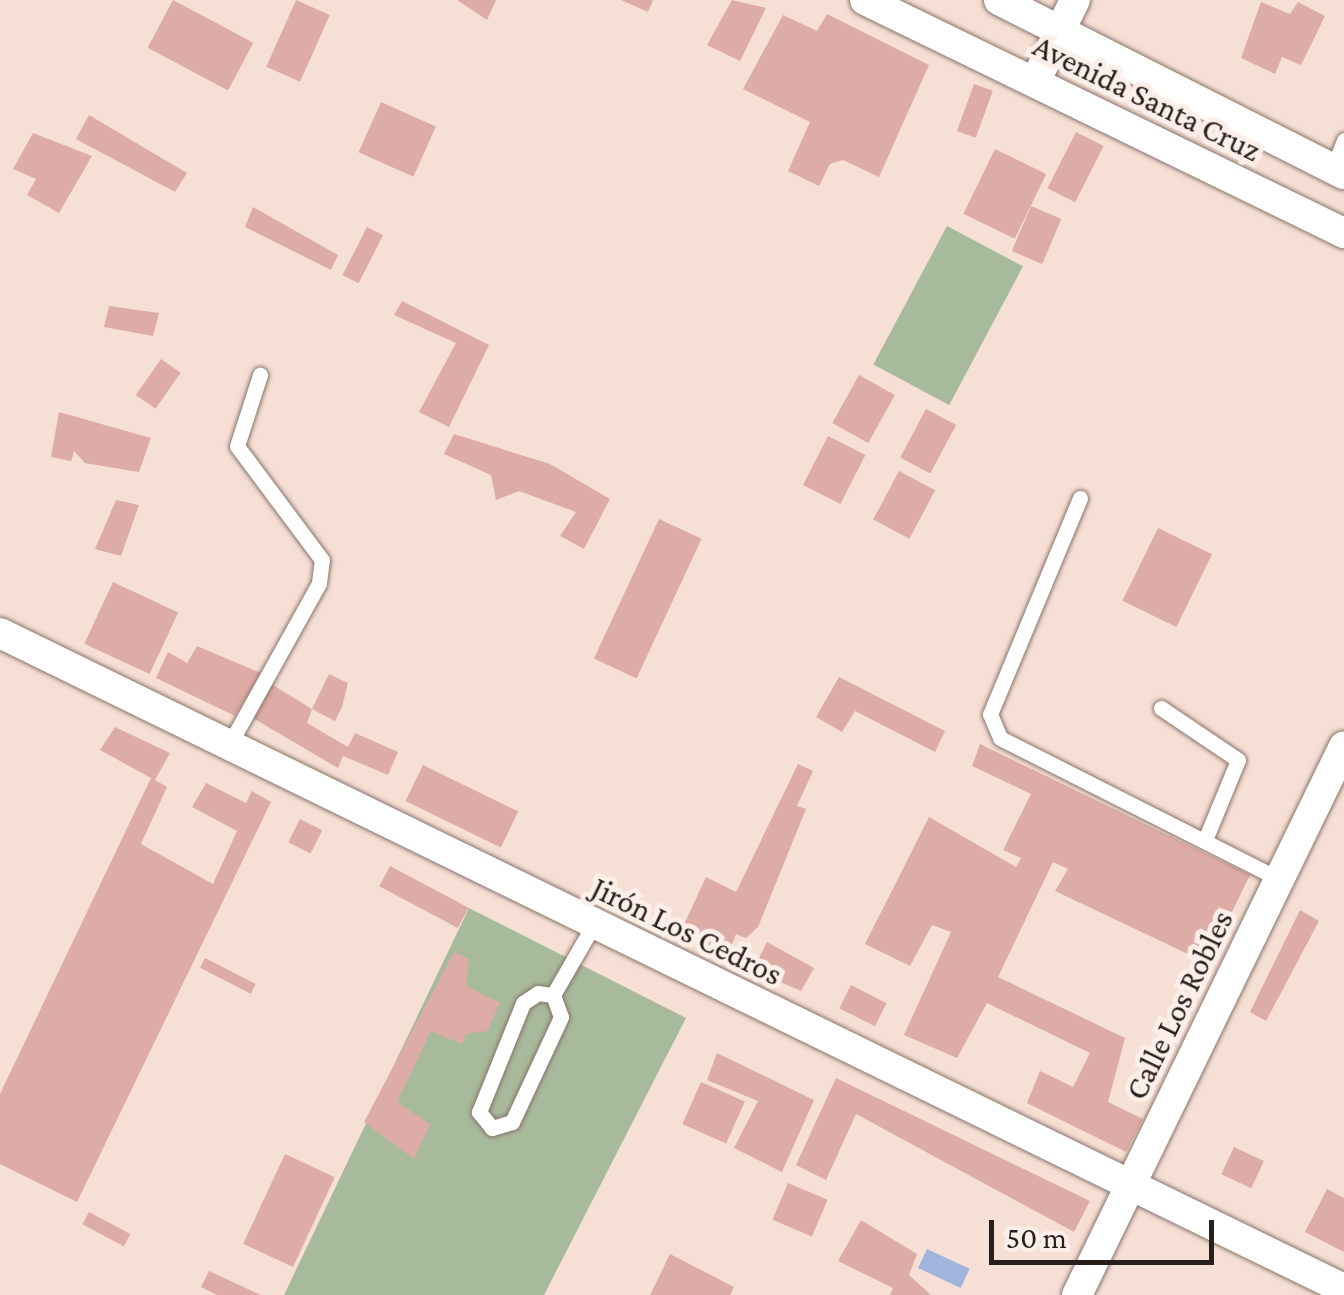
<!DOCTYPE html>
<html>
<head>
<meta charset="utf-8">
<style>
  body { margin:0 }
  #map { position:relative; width:1344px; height:1295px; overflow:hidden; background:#f6dfd4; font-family:"Crimson Pro",serif }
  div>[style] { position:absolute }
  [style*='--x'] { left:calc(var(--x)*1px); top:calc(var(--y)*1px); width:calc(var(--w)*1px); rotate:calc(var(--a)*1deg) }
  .green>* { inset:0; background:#a8ba9c; transform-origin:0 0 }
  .water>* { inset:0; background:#a1b4db; transform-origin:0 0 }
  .building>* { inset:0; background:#deaca6; transform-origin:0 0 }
  .roads { filter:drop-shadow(0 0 2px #88746b) drop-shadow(0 0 2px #88746b) }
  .service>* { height:15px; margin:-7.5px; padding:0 7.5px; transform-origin:7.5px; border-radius:7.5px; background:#fff }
  .minor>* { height:30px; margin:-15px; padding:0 15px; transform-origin:15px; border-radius:15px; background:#fff }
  span { translate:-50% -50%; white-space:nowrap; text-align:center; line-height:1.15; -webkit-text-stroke:10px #fceee8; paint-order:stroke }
  .street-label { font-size:32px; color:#271f1b }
  .scale { position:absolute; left:989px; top:1220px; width:225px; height:45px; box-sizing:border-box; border:5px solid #271f1b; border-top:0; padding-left:12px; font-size:30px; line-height:35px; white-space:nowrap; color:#271f1b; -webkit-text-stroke:8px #fceee8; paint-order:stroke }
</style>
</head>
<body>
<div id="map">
  <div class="green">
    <i style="left:947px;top:226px;width:86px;height:157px;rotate:28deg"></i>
    <i style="clip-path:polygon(469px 908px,686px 1018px,544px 1295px,284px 1295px)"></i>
  </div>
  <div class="water">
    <i style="left:927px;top:1249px;width:47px;height:21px;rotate:25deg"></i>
  </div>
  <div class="building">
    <i style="left:173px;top:0;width:91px;height:54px;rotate:28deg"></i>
    <i style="left:296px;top:0;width:37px;height:73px;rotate:24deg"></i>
    <i style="clip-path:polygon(457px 0,496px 0,487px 20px)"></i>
    <i style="clip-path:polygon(621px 0,653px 0,648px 12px)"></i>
    <i style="clip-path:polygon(732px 0,766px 8px,740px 61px,707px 45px)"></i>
    <i style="clip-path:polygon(1261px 2px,1290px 14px,1298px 2px,1325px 16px,1301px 65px,1282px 57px,1275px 74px,1241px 58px)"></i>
    <i style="clip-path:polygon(827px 14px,929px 65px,879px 177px,843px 160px,830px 164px,819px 186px,788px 171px,810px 122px,743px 89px,783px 15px,817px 31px)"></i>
    <i style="left:974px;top:84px;width:20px;height:50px;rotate:20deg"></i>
    <i style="left:381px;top:102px;width:60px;height:55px;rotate:24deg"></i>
    <i style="clip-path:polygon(89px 115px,187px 173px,175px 192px,76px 139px)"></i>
    <i style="left:1076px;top:132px;width:31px;height:63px;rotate:27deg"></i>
    <i style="clip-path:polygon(33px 133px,92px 156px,59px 213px,27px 195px,36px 179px,13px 169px)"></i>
    <i style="left:995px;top:149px;width:57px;height:72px;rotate:26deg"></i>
    <i style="left:1031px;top:206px;width:33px;height:49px;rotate:23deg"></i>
    <i style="clip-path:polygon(253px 207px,338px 255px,331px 270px,245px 227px)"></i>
    <i style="left:367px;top:227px;width:18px;height:54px;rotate:27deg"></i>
    <i style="clip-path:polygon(402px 301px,489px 345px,449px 427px,419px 412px,456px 343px,394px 315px)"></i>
    <i style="clip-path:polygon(109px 306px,159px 313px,153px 336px,104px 327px)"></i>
    <i style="left:161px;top:359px;width:24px;height:44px;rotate:35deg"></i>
    <i style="left:859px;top:375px;width:41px;height:55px;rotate:29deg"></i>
    <i style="left:926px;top:409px;width:34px;height:55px;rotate:28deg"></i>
    <i style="clip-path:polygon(59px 412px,151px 438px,139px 472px,85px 463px,74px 451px,71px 461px,51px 457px)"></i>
    <i style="clip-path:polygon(454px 434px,550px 464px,610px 499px,584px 549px,560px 536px,576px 512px,519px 491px,496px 500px,491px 475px,444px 454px)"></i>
    <i style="left:828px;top:436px;width:42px;height:55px;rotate:27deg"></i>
    <i style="left:899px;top:471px;width:41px;height:55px;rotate:28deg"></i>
    <i style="clip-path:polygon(116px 500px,139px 505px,121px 556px,95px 549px)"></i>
    <i style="left:659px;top:519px;width:47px;height:154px;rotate:25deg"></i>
    <i style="left:1158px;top:528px;width:60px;height:81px;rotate:26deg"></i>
    <i style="left:113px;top:582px;width:72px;height:68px;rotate:25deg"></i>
    <i style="clip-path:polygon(197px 646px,261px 673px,235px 716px,156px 678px,168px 652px,187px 663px)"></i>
    <i style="clip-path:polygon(329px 674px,348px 683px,342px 707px,335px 721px,312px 709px,307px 723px,348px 747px,355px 733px,398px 752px,388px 775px,343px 756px,338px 768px,251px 717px,273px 685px,312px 709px)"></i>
    <i style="clip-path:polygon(839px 677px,945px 731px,935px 752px,855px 711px,842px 732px,816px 717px)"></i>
    <i style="clip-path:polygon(115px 727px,170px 753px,155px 780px,167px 787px,141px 844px,213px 884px,237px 831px,192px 807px,206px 783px,246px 803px,252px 791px,271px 802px,77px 1202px,0 1164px,0 1094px,151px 778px,100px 750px)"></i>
    <i style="clip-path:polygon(980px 744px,1250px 875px,1207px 963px,1055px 891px,1068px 869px,1053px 862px,998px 977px,1125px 1038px,1108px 1102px,1143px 1119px,1126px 1152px,1027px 1103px,1040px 1071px,1073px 1087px,1090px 1053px,987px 1003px,957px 1058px,904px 1035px,951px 932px,932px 925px,910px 966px,865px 944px,929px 817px,1016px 867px,1021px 858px,1003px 850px,1031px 794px,972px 766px)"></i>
    <i style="clip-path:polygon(798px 764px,813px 771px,797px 806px,806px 809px,758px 927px,746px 938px,736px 934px,728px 955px,681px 931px,706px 877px,736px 892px)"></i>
    <i style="left:423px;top:765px;width:106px;height:40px;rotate:26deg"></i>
    <i style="left:300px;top:819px;width:25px;height:26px;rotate:27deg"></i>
    <i style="left:390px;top:866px;width:89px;height:23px;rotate:28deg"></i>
    <i style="clip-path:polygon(1300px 910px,1319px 921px,1266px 1021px,1250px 1012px)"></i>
    <i style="clip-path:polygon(767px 942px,814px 968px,801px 991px,753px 970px)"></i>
    <i style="clip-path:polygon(454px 952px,469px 959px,466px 986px,500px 1003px,487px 1031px,466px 1034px,462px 1044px,431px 1031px,397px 1102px,430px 1124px,414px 1159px,364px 1122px)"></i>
    <i style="left:205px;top:958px;width:57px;height:11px;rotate:27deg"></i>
    <i style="left:851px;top:985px;width:40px;height:26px;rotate:27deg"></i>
    <i style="clip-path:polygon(717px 1053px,814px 1100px,782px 1172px,734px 1148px,758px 1101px,707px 1080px)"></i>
    <i style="clip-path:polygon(836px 1078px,1090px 1201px,1074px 1232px,856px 1114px,826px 1180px,796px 1165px)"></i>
    <i style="left:701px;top:1082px;width:48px;height:46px;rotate:24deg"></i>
    <i style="left:1234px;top:1147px;width:33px;height:30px;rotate:25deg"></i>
    <i style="left:285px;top:1154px;width:55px;height:99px;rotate:25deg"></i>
    <i style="left:788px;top:1183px;width:43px;height:40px;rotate:23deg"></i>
    <i style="clip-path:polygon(1327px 1189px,1344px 1198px,1344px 1252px,1305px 1232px)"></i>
    <i style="left:89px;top:1212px;width:47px;height:14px;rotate:28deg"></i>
    <i style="clip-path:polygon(861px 1220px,917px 1254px,909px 1275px,931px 1295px,890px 1295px,893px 1288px,838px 1261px)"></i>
    <i style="clip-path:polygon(670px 1254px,734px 1287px,730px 1295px,650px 1295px)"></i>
    <i style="clip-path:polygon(209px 1271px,261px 1295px,217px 1295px,201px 1287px)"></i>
  </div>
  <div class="roads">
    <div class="service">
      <i style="--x:1333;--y:169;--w:31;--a:-69"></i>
      <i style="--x:1080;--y:498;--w:234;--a:112.6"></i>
      <i style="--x:990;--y:714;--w:26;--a:67"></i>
      <i style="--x:1000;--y:738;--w:313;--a:26.8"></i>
      <i style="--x:1161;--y:708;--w:93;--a:34"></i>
      <i style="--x:1238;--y:760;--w:87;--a:112.4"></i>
      <i style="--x:229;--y:745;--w:185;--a:-60.9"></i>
      <i style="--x:319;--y:583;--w:23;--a:-83"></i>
      <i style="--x:322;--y:560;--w:142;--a:-126.7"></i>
      <i style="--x:237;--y:446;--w:75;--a:-72.1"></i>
      <i style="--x:538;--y:993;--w:15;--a:8"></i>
      <i style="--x:553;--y:995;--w:23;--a:70"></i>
      <i style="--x:561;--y:1017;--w:116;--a:115"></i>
      <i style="--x:512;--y:1122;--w:21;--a:163"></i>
      <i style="--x:492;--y:1128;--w:21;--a:-129"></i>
      <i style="--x:479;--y:1112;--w:118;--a:-68"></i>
      <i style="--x:523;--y:1003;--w:18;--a:-34"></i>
      <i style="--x:553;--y:995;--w:82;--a:-60"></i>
    </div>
    <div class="minor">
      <i style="--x:865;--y:0;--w:533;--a:25.94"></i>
      <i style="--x:999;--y:0;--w:386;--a:26.8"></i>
      <i style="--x:1035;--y:82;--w:91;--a:-64"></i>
      <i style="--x:0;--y:633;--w:1496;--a:26.02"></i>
      <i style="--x:1077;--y:1295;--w:610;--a:-64.06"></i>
    </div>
  </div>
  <div class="street-label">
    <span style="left:1147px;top:98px;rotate:26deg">Avenida Santa Cruz</span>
    <span style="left:687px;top:931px;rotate:26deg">Jirón Los Cedros</span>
    <span style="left:1179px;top:1005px;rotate:-64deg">Calle Los Robles</span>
  </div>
  <div class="scale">50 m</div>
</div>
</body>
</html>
